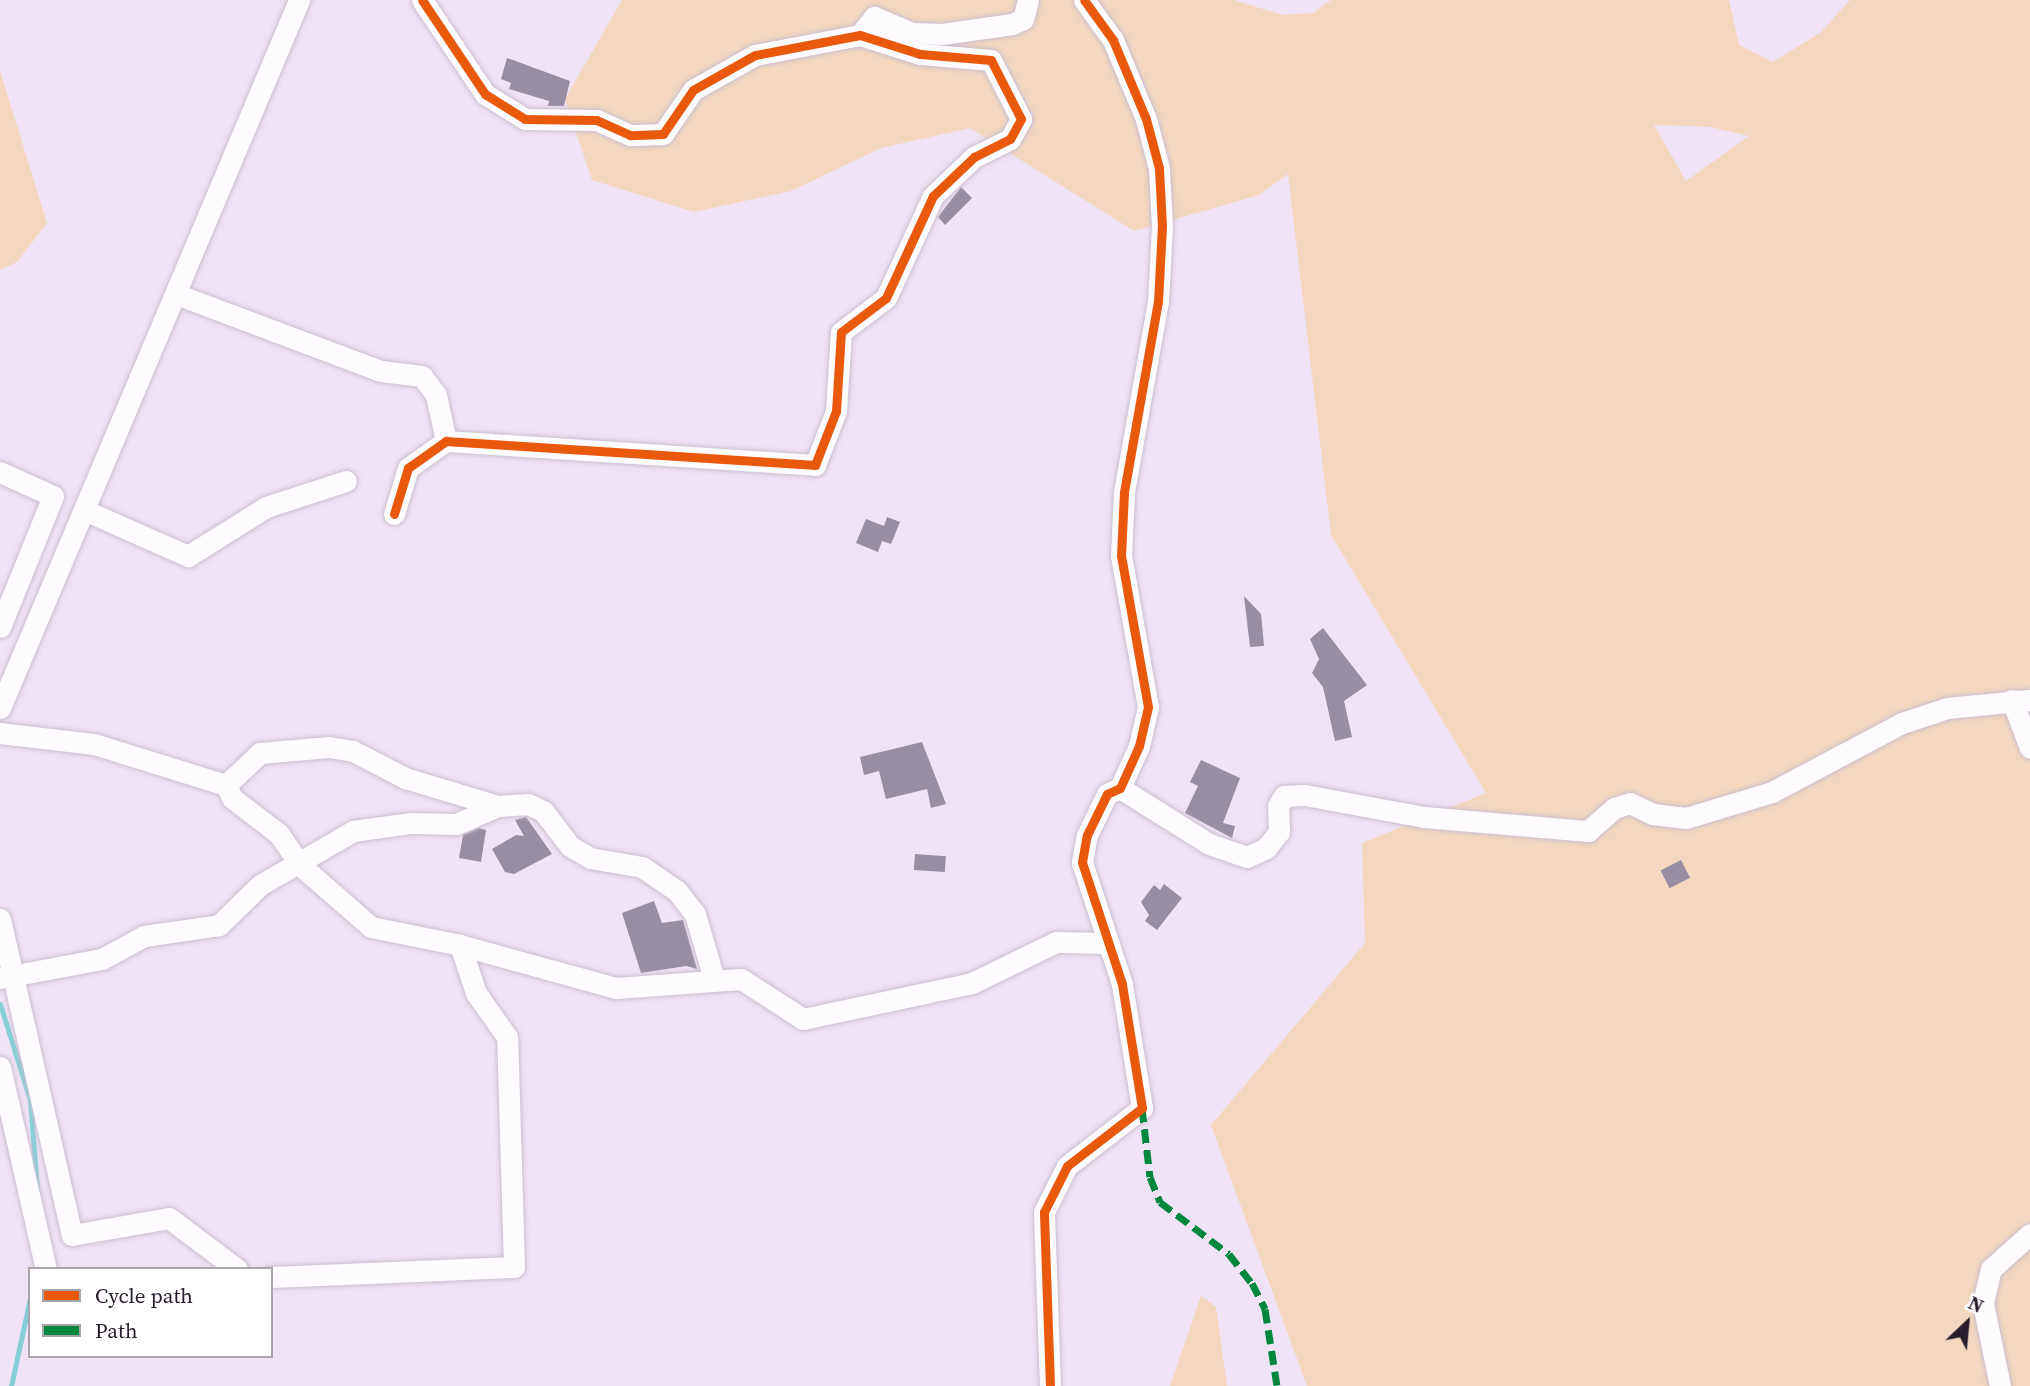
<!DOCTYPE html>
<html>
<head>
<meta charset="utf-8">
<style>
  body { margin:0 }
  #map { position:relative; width:2030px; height:1386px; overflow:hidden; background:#f0e3f5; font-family:"Source Serif 4",serif }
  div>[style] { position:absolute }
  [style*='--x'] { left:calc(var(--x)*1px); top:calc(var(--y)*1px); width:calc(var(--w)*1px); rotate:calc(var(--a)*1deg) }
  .green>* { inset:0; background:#f4d7be }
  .stream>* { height:5px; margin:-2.5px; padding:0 2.5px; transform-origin:2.5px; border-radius:2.5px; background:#85d0d6 }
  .building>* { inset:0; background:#978ea1; transform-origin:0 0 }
  .roads { filter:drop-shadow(0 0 2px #cabfce) drop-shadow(0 0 2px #cabfce) }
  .minor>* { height:21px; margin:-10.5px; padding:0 10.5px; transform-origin:10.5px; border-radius:10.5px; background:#fdfbfe }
  .quiet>* { height:7px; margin-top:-3.5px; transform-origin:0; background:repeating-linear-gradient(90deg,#00873e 0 14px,transparent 0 21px) }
  .cycleway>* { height:9px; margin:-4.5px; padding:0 4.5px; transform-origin:4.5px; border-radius:4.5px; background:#e8590c }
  span { translate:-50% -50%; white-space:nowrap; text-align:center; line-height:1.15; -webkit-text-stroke:7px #fff; paint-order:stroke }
  .legend { position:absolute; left:28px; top:1267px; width:245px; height:91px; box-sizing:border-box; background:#fff; border:2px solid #a9a4aa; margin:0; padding:9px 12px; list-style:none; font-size:21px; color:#271c2b }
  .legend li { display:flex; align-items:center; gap:14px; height:35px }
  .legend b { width:35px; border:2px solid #a9a4aa }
  .north { position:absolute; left:1932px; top:1288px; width:70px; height:70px; -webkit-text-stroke:5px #fff; paint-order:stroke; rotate:26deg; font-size:19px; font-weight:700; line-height:28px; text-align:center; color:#271c2b }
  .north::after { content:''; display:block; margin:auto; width:24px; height:32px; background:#271c2b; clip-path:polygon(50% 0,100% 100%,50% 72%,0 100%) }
</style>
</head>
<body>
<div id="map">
  <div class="green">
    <i style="clip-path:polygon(evenodd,622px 0,1234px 0,1283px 15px,1313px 13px,1331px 0,1729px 0,1739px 45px,1773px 62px,1821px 32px,1850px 0,2030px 0,2030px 1386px,1307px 1386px,1211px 1125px,1365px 943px,1362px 843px,1486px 793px,1331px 535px,1288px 174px,1259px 195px,1134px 231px,970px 128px,881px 148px,791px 191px,694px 212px,592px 180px,565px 99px,622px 0,1654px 125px,1710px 127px,1749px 136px,1686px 181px,1654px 125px)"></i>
    <i style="clip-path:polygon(0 71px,47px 223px,17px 262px,0 270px)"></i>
    <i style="clip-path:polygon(1201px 1296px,1216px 1307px,1227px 1386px,1170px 1386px)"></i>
  </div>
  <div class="stream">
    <i style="--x:0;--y:1004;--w:101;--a:72.6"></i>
    <i style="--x:30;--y:1100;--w:88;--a:85.5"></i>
    <i style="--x:11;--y:1386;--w:90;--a:-77.8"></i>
  </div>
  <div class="building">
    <i style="clip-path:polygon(507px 58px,570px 81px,564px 106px,548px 106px,549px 101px,509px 89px,511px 83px,501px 79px)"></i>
    <i style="clip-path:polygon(961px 187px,972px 198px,945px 225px,938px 217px)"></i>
    <i style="clip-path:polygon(887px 517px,900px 522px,891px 544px,882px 541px,878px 552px,856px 543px,866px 519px,884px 526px)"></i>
    <i style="clip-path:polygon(1244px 596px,1261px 614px,1264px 646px,1250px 647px)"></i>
    <i style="clip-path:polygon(1323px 628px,1367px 685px,1344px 701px,1352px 737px,1335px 741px,1323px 687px,1312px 673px,1319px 659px,1310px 639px)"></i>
    <i style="clip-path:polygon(922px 742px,946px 804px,931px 808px,927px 789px,886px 799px,879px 771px,864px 775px,860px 757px)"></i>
    <i style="clip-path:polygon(1201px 760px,1240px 778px,1223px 823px,1235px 826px,1232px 838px,1185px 813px,1198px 786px,1190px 782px)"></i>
    <i style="clip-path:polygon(526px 817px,552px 854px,514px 874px,505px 872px,492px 849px,516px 835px,524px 836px,515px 820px)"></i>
    <i style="clip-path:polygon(479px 828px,486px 830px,481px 862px,459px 858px,463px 835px)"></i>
    <i style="left:915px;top:854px;width:31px;height:16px;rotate:4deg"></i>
    <i style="left:1681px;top:860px;width:20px;height:23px;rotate:63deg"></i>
    <i style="clip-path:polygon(1164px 884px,1182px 898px,1157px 930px,1145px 921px,1149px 915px,1141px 902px,1154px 885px,1160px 890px)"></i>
    <i style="clip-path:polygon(654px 901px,662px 923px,683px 920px,697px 969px,686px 966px,641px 973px,622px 913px)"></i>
  </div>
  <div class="roads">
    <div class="minor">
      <i style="--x:860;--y:35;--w:23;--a:-52"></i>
      <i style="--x:874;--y:17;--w:41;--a:22.8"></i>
      <i style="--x:912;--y:33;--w:30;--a:2"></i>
      <i style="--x:942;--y:34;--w:71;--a:-8.1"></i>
      <i style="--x:1012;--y:24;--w:12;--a:-24"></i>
      <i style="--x:1023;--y:19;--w:20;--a:-75"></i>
      <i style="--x:176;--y:294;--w:219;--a:20.6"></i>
      <i style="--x:381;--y:371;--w:41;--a:7"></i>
      <i style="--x:422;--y:376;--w:24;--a:54"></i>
      <i style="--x:436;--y:395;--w:47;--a:77.7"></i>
      <i style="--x:0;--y:472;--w:58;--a:24.4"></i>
      <i style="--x:53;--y:496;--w:141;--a:112"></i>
      <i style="--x:84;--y:510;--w:114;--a:23.9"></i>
      <i style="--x:188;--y:556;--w:92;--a:-32.1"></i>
      <i style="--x:266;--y:507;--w:84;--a:-18"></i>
      <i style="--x:394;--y:514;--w:48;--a:-73.1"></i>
      <i style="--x:408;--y:468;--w:47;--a:-35.4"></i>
      <i style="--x:446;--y:441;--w:370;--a:3.7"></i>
      <i style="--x:815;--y:465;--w:58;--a:-68.7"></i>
      <i style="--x:836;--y:411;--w:79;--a:-86.4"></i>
      <i style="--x:841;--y:332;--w:56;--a:-37.1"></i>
      <i style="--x:886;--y:298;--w:112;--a:-65.3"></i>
      <i style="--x:933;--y:196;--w:57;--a:-43.6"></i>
      <i style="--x:974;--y:157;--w:40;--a:-26.6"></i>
      <i style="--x:1010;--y:139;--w:23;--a:-61"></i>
      <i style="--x:1021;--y:119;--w:66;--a:-117"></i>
      <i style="--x:991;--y:60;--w:71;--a:-175.2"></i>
      <i style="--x:920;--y:54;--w:63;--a:-162.4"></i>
      <i style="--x:860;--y:35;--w:107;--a:169.2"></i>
      <i style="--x:755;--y:55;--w:71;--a:150.6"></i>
      <i style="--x:693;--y:90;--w:53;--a:124.3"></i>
      <i style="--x:663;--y:134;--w:33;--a:178"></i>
      <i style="--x:630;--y:135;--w:37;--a:-156"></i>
      <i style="--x:596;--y:120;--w:71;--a:-179.2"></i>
      <i style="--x:525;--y:119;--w:47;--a:-148"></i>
      <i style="--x:485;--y:94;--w:113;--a:-123.8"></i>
      <i style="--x:2012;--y:700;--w:51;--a:69.4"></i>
      <i style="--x:0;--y:708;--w:769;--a:-67.1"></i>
      <i style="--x:0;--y:733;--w:95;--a:6.7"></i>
      <i style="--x:94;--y:744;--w:138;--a:17.3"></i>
      <i style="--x:226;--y:785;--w:47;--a:-43.3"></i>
      <i style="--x:260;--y:753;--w:69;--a:-5"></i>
      <i style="--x:329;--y:747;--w:24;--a:9"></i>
      <i style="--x:353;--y:751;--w:59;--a:27.4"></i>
      <i style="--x:405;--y:778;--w:97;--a:16.8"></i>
      <i style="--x:498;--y:806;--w:30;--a:-4"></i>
      <i style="--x:528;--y:804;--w:17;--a:25"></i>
      <i style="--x:543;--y:811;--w:44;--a:52.4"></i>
      <i style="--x:570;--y:846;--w:23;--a:31"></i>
      <i style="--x:590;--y:858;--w:53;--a:9.8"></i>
      <i style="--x:642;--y:867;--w:42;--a:34.4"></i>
      <i style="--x:677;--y:891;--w:29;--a:52"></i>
      <i style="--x:695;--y:914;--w:68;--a:73.7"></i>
      <i style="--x:226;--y:785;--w:14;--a:65"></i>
      <i style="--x:232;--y:798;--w:59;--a:37.5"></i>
      <i style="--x:279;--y:834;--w:37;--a:56"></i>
      <i style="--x:300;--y:865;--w:94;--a:41.1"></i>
      <i style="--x:371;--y:927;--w:91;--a:11.4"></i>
      <i style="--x:1120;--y:788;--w:105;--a:32.2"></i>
      <i style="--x:1209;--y:844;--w:40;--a:18.9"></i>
      <i style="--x:1247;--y:857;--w:21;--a:-25"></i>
      <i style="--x:1266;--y:848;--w:21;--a:-51"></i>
      <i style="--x:1279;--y:832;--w:26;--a:-92"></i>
      <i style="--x:1278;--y:806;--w:12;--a:-59"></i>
      <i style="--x:1284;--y:796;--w:21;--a:-3"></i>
      <i style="--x:1305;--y:795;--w:121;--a:10.5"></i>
      <i style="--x:1424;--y:817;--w:165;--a:4.9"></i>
      <i style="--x:1588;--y:831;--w:35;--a:-41"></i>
      <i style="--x:1614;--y:808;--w:17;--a:-17"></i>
      <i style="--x:1630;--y:803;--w:25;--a:26"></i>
      <i style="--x:1653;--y:814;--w:33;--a:7"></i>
      <i style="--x:1686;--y:818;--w:90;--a:-16.8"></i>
      <i style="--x:1772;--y:792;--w:147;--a:-28"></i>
      <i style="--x:1902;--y:723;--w:47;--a:-18.4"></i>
      <i style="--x:1947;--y:708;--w:83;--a:-5.5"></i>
      <i style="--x:0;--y:919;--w:324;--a:77.2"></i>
      <i style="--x:72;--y:1235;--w:98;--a:-9.9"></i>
      <i style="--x:169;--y:1218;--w:85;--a:36.9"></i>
      <i style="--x:0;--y:978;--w:104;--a:-10.6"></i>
      <i style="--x:102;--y:959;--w:48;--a:-28.7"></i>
      <i style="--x:144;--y:936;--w:76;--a:-8.3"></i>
      <i style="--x:219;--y:925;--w:57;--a:-44.3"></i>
      <i style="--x:260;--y:885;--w:108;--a:-30.1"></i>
      <i style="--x:353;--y:831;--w:59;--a:-7.9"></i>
      <i style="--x:411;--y:823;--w:45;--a:1.3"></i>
      <i style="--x:456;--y:824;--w:46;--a:-23.2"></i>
      <i style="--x:0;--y:1067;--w:207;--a:77.2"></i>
      <i style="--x:271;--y:1277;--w:243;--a:-2.4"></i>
      <i style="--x:514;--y:1267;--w:230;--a:-91.7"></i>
      <i style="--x:507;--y:1037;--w:54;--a:-125.2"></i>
      <i style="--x:476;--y:993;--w:51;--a:-108.4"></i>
      <i style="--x:460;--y:945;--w:162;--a:15.4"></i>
      <i style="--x:616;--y:988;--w:125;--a:-4.1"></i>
      <i style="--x:741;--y:979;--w:74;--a:32.8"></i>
      <i style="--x:803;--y:1019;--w:173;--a:-12"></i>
      <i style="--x:972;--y:983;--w:93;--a:-26"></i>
      <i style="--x:1056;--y:942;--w:49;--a:1.2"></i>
      <i style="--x:1050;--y:1386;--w:174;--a:-92"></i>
      <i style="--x:1044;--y:1212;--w:51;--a:-63.4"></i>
      <i style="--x:1067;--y:1166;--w:95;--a:-37.7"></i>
      <i style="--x:1142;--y:1108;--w:126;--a:-99.2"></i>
      <i style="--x:1122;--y:984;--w:128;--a:-108.2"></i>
      <i style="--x:1082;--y:862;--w:27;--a:-80"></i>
      <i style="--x:1087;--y:835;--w:46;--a:-64"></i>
      <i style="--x:1107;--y:794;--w:14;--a:-25"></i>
      <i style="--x:1120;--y:788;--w:46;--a:-65.7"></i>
      <i style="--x:1139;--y:746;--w:40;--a:-77"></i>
      <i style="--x:1148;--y:707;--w:153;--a:-100.1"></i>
      <i style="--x:1121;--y:556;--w:64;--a:-87.3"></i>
      <i style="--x:1124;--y:492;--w:193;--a:-79.9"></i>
      <i style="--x:1158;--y:302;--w:76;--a:-87"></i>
      <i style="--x:1162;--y:226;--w:58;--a:-93"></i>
      <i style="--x:1159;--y:168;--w:51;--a:-104.9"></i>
      <i style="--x:1146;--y:119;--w:86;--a:-112.7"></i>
      <i style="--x:1113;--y:40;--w:49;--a:-125.9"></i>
      <i style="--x:2000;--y:1386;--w:85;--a:-101.6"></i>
      <i style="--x:1983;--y:1303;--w:35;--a:-77"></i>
      <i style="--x:1991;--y:1269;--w:52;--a:-41.9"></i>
    </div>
  </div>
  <div class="quiet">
    <i style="--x:1142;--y:1108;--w:69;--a:83.4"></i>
    <i style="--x:1150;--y:1177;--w:27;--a:68"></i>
    <i style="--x:1160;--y:1202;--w:86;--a:37"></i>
    <i style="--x:1229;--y:1254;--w:37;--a:52"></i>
    <i style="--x:1252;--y:1283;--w:29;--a:63"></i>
    <i style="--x:1265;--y:1309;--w:78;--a:81.1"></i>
  </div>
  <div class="cycleway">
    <i style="--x:394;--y:514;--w:48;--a:-73.1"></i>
    <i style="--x:408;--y:468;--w:47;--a:-35.4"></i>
    <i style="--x:446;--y:441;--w:370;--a:3.7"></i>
    <i style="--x:815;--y:465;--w:58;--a:-68.7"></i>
    <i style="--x:836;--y:411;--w:79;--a:-86.4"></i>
    <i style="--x:841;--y:332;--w:56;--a:-37.1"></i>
    <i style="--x:886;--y:298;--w:112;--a:-65.3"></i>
    <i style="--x:933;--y:196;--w:57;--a:-43.6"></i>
    <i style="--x:974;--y:157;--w:40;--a:-26.6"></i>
    <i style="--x:1010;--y:139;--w:23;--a:-61"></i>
    <i style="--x:1021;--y:119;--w:66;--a:-117"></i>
    <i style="--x:991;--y:60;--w:71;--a:-175.2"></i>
    <i style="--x:920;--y:54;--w:63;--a:-162.4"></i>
    <i style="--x:860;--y:35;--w:107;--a:169.2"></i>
    <i style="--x:755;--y:55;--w:71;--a:150.6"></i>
    <i style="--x:693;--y:90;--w:53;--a:124.3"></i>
    <i style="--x:663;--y:134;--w:33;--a:178"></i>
    <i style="--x:630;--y:135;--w:37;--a:-156"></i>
    <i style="--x:596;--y:120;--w:71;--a:-179.2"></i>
    <i style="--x:525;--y:119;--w:47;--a:-148"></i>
    <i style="--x:485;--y:94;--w:113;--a:-123.8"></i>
    <i style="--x:1050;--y:1386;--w:174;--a:-92"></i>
    <i style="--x:1044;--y:1212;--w:51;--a:-63.4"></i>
    <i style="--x:1067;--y:1166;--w:95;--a:-37.7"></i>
    <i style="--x:1142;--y:1108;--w:126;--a:-99.2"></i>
    <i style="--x:1122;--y:984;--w:128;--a:-108.2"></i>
    <i style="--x:1082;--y:862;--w:27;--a:-80"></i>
    <i style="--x:1087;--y:835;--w:46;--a:-64"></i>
    <i style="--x:1107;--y:794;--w:14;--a:-25"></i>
    <i style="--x:1120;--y:788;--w:46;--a:-65.7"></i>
    <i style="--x:1139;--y:746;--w:40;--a:-77"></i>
    <i style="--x:1148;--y:707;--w:153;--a:-100.1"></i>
    <i style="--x:1121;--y:556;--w:64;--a:-87.3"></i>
    <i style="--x:1124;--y:492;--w:193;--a:-79.9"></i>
    <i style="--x:1158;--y:302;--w:76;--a:-87"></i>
    <i style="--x:1162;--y:226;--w:58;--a:-93"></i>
    <i style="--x:1159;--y:168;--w:51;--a:-104.9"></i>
    <i style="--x:1146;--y:119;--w:86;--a:-112.7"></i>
    <i style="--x:1113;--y:40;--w:49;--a:-125.9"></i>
  </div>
  <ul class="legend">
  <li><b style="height:9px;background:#e8590c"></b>Cycle path</li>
  <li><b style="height:9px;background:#00873e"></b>Path</li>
  </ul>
  <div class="north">N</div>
</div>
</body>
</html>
